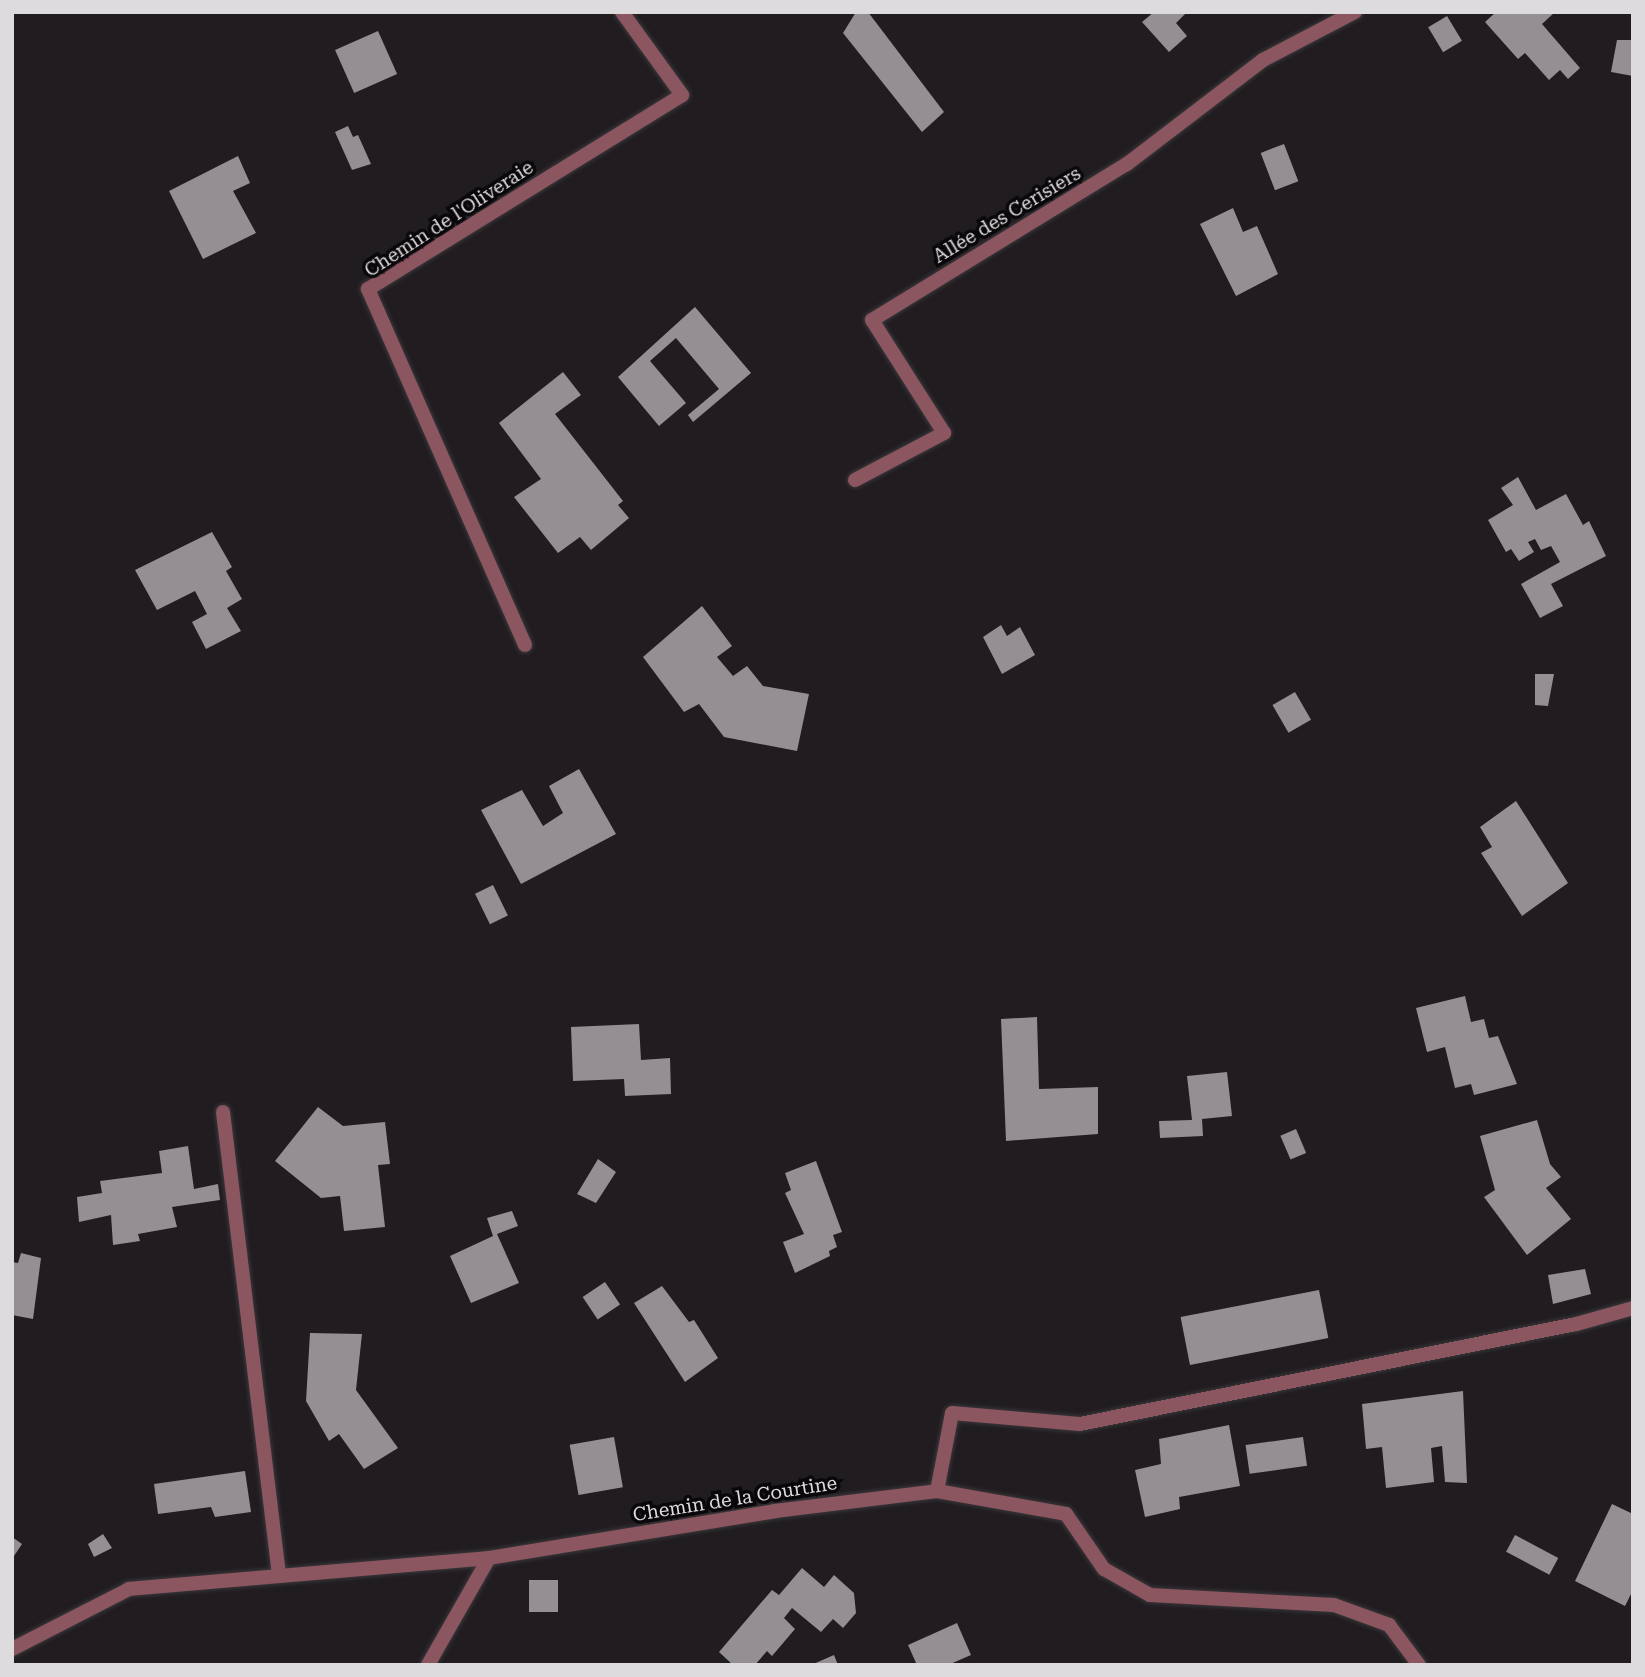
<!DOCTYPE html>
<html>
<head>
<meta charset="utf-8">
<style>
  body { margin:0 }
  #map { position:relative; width:1645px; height:1677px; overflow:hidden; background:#201c20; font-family:"Roboto Serif",serif }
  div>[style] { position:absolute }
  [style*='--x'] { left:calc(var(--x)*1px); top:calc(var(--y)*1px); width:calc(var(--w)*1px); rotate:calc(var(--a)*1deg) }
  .building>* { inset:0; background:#938f93; transform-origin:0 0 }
  .roads { filter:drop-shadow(0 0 2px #3a373a) drop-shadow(0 0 2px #3a373a) }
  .lane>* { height:14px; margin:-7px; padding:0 7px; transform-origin:7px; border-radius:7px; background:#8c5661 }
  .street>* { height:14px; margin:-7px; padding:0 7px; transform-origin:7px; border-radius:7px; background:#8c5661 }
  span { translate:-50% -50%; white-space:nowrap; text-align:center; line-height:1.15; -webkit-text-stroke:7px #090709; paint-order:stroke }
  .street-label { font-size:19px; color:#dddbdd }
  .frame { position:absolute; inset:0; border:14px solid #dddbdd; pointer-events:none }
</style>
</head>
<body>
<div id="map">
  <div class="building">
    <i style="clip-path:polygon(856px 12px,868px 12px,944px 112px,922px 132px,843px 33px)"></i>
    <i style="clip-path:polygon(1154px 12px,1187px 12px,1176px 23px,1187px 36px,1169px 52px,1142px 22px)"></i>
    <i style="clip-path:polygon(1496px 12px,1555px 12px,1542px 24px,1580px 68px,1568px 79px,1560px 70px,1549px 80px,1525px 53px,1518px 59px,1485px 22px)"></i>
    <i style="left:1447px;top:16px;width:29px;height:22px;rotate:59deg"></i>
    <i style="left:378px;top:31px;width:47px;height:47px;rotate:66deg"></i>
    <i style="clip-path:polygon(1617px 40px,1633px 40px,1633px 76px,1611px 72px)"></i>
    <i style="clip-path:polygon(348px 126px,353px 137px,358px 135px,371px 164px,352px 170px,335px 132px)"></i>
    <i style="left:1284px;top:144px;width:40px;height:25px;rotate:69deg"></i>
    <i style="clip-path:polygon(238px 156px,250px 183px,233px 191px,256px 233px,203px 259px,169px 191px)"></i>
    <i style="clip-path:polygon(1233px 208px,1243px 232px,1257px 226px,1278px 274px,1236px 296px,1200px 224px)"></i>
    <i style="clip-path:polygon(695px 307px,751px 373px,693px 422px,688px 415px,719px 389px,676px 338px,650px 361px,686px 403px,659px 426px,618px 377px)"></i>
    <i style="clip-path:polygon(563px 372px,581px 395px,555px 414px,623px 501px,618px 505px,629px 518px,591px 550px,580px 537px,558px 553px,514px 497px,541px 479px,499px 423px)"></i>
    <i style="clip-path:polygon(1518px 477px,1536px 510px,1566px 494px,1583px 525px,1589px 521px,1606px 556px,1551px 584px,1563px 606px,1540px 618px,1521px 584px,1560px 562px,1551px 546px,1541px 550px,1535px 539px,1528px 542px,1534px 552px,1519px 561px,1511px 549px,1506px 552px,1488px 520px,1513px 505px,1501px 488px)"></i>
    <i style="clip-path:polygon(212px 532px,232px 567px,226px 571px,242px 599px,227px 608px,241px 631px,206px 649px,192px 622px,207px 614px,195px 591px,157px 610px,135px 570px)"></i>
    <i style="clip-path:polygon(702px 606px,732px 646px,717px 657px,733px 676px,747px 666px,763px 686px,809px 694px,797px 751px,724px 737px,699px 704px,684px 712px,643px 657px)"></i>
    <i style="clip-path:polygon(1001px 625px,1007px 636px,1020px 627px,1035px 655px,1002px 674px,983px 637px)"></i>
    <i style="clip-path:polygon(1535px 674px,1554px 674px,1548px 706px,1535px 705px)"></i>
    <i style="left:1295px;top:692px;width:32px;height:26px;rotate:60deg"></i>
    <i style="clip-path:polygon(579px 769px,616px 834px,521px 884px,481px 810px,522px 790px,543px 826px,563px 813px,549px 786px)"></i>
    <i style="clip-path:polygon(1516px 801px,1568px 883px,1522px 916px,1481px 853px,1492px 847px,1480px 827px)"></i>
    <i style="left:493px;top:885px;width:34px;height:20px;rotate:64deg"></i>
    <i style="clip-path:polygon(1465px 996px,1471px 1022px,1484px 1019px,1489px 1038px,1498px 1036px,1517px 1084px,1474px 1095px,1471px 1084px,1455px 1088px,1445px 1047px,1427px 1052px,1416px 1008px)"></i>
    <i style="clip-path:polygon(1037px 1017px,1039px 1089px,1098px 1087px,1098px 1134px,1006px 1141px,1001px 1019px)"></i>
    <i style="clip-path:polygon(639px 1024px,641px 1060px,670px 1058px,671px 1094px,625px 1096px,624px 1079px,573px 1081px,571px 1027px)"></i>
    <i style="clip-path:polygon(1227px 1072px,1232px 1116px,1202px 1119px,1203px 1136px,1160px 1138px,1159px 1121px,1192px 1120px,1187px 1076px)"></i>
    <i style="clip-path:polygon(318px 1107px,343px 1126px,385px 1122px,390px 1164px,378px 1165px,385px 1227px,344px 1231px,340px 1196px,321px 1198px,275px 1161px)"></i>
    <i style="clip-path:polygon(1537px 1120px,1550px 1164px,1561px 1177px,1546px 1188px,1571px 1219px,1527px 1255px,1484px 1197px,1495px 1190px,1480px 1136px)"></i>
    <i style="left:1296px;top:1129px;width:26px;height:17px;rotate:67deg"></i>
    <i style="clip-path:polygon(188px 1146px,194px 1189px,218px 1184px,220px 1200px,172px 1207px,177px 1227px,138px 1234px,140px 1241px,113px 1245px,111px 1215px,79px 1222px,77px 1197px,102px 1193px,100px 1181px,162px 1173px,159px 1151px)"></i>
    <i style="clip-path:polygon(598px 1159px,616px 1172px,596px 1203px,577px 1194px)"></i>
    <i style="clip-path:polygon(816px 1161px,842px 1232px,833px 1235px,837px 1247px,829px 1251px,830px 1256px,795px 1273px,783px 1242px,804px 1234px,785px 1193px,791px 1190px,785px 1173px)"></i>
    <i style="clip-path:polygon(512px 1211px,518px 1226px,497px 1234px,519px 1283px,471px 1303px,450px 1256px,493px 1236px,487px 1218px)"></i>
    <i style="clip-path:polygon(21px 1253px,41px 1258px,33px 1319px,12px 1315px,12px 1262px,18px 1263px)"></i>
    <i style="clip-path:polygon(1585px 1269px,1591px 1294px,1553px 1304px,1548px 1275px)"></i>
    <i style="left:605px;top:1282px;width:27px;height:27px;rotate:56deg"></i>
    <i style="clip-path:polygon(662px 1286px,689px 1322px,694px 1320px,718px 1358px,685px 1382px,634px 1303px)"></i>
    <i style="left:1319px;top:1290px;width:49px;height:141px;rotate:79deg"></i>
    <i style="clip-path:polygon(310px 1333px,362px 1334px,356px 1390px,398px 1448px,364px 1469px,339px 1434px,329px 1441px,306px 1401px)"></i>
    <i style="clip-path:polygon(1463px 1391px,1467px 1483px,1445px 1482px,1442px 1446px,1431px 1448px,1434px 1482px,1386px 1488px,1382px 1447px,1366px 1449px,1362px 1404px)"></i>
    <i style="clip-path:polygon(1229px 1425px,1240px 1486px,1179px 1497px,1180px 1509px,1145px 1517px,1135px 1470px,1161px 1464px,1159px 1439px)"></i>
    <i style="left:614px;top:1437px;width:51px;height:45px;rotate:80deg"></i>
    <i style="left:1303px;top:1437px;width:29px;height:58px;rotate:82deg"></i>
    <i style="clip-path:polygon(245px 1471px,251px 1512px,215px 1517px,211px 1507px,158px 1514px,154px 1484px)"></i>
    <i style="clip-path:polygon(1612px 1504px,1633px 1514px,1633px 1590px,1625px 1606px,1575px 1581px)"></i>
    <i style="clip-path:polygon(103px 1534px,112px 1548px,94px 1557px,88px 1544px)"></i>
    <i style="left:1515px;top:1535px;width:49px;height:19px;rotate:28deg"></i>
    <i style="clip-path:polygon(12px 1537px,22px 1544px,12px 1559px)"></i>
    <i style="clip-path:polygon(802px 1568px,824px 1587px,834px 1575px,854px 1593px,856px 1613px,843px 1628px,833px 1619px,821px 1632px,792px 1608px,784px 1618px,795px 1629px,772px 1656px,767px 1651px,755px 1665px,733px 1665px,719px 1652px,772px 1590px,779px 1595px)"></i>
    <i style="left:529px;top:1580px;width:29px;height:32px"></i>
    <i style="clip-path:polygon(957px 1623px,971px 1655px,948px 1665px,917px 1665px,908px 1645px)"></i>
    <i style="clip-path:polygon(834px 1655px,838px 1665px,811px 1665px)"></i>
  </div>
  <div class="roads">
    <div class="lane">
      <i style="--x:223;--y:1112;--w:467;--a:83.1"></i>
      <i style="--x:937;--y:1491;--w:79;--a:-79.1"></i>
      <i style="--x:952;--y:1413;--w:128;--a:4.9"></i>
      <i style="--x:1080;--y:1424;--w:506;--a:-11.4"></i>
      <i style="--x:1576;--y:1324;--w:59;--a:-15.7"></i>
    </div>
    <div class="street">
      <i style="--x:855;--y:480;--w:101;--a:-27.8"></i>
      <i style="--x:944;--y:433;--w:134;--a:-122.5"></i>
      <i style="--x:872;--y:320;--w:299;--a:-31.5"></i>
      <i style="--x:1127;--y:164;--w:171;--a:-37.4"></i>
      <i style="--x:1263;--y:60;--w:104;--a:-27.6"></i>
      <i style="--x:525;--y:645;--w:389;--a:-113.8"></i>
      <i style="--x:368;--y:289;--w:369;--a:-31.7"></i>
      <i style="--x:682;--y:95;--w:102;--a:-125.9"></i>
      <i style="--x:12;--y:1649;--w:131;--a:-27.1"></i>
      <i style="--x:129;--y:1589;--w:361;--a:-4.9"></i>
      <i style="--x:489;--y:1558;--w:290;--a:-9.3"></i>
      <i style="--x:775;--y:1511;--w:163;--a:-7"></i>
      <i style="--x:937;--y:1491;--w:131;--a:10.1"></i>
      <i style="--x:1066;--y:1514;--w:67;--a:55.4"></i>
      <i style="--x:1104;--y:1569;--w:53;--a:29.5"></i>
      <i style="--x:1150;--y:1595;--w:184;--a:3.1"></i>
      <i style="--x:1334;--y:1605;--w:59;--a:20"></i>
      <i style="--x:1389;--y:1625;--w:50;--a:53.1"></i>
      <i style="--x:428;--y:1665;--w:123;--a:-60.3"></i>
    </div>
  </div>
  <div class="street-label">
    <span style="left:1007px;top:215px;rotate:-31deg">Allée des Cerisiers</span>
    <span style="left:449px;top:219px;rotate:-33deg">Chemin de l'Oliveraie</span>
    <span style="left:735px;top:1499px;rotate:-9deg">Chemin de la Courtine</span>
  </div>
  <div class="frame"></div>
</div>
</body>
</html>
